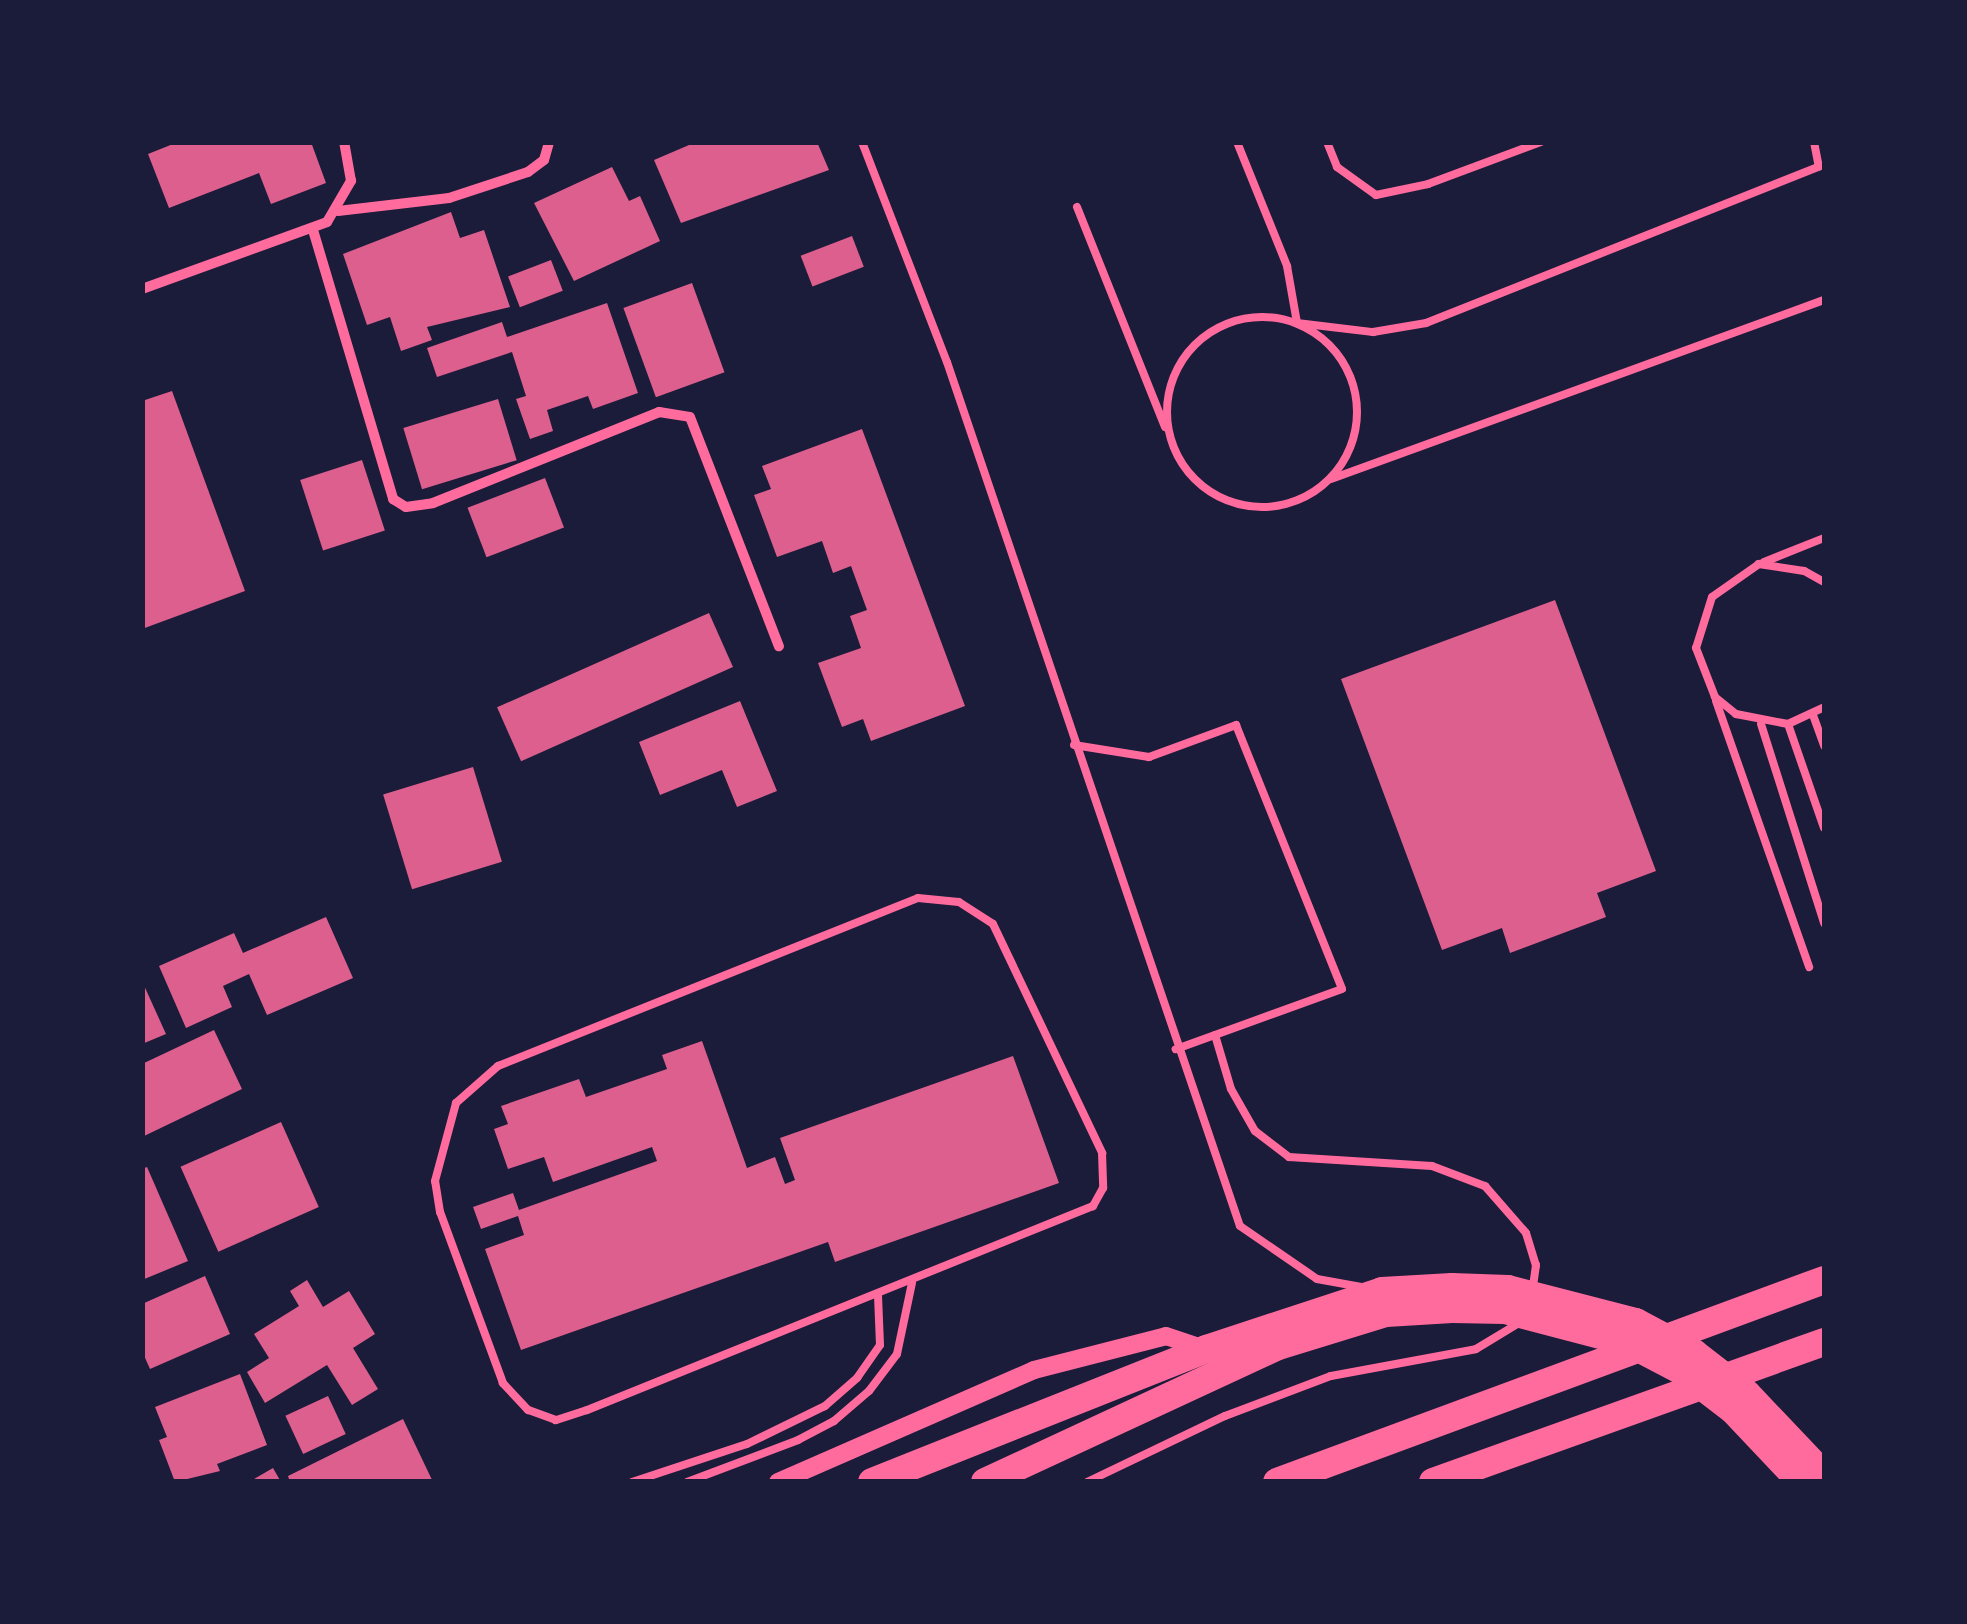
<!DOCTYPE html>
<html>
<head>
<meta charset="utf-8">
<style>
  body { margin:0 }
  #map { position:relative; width:1967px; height:1624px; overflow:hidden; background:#1b1b3a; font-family:"Work Sans",sans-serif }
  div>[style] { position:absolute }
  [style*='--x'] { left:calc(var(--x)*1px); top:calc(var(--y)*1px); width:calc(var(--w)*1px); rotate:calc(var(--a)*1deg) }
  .building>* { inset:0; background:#dd5f8e; transform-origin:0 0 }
  .service>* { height:8px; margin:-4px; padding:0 4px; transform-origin:4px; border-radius:4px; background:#ff6b9d }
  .service>.ring { margin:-4px; padding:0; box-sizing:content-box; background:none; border:8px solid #ff6b9d; border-radius:50% }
  .minor>* { height:10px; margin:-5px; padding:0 5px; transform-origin:5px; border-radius:5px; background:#ff6b9d }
  .tertiary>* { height:18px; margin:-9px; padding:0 9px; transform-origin:9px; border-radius:9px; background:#ff6b9d }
  .trunk>* { height:28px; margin:-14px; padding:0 14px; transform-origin:14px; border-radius:14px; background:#ff6b9d }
  span { translate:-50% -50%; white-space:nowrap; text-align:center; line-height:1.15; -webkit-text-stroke:8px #1b1b3a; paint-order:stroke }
  .frame { position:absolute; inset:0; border:145px solid #1b1b3a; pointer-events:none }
</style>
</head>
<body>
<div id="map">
  <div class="building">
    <i style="clip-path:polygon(178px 142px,311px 142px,326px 183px,271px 204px,259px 173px,169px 208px,148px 154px)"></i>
    <i style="clip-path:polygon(696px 142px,817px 142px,829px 170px,681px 223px,654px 160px)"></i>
    <i style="clip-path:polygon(612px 167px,629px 201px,640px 196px,660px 241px,574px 281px,534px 203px)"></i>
    <i style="clip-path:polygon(451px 212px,460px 238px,484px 230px,510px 307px,427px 327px,432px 340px,401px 351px,390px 317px,367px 325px,343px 254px)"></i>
    <i style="left:852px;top:236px;width:33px;height:55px;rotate:69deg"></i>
    <i style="left:551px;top:260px;width:33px;height:46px;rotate:69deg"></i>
    <i style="left:692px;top:283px;width:95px;height:73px;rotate:70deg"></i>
    <i style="clip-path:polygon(607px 303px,638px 393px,593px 409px,588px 396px,547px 410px,553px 431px,530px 439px,516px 399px,526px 396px,512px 352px,437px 377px,427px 348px,502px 322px,507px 337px)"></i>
    <i style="clip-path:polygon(172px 391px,245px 591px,142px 629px,142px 401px)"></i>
    <i style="left:498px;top:399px;width:64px;height:99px;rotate:73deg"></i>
    <i style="clip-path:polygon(862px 429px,965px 706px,871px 741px,863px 719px,842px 727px,818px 663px,861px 648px,850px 616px,867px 610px,851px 566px,833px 573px,822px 541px,777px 557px,754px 495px,771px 489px,762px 466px)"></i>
    <i style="left:362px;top:460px;width:74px;height:65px;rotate:72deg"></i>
    <i style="left:545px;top:478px;width:53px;height:83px;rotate:69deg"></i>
    <i style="clip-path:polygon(1555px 600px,1656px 871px,1597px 893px,1606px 917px,1510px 953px,1502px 928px,1442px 950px,1341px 679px)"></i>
    <i style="left:709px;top:613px;width:59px;height:232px;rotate:66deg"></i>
    <i style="clip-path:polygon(740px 701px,777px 791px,737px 807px,722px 770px,660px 795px,639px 742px)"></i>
    <i style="left:473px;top:767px;width:99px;height:94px;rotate:73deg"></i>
    <i style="clip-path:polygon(326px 917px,353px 978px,267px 1015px,249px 974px,223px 986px,232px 1007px,186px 1028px,159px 966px,234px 933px,243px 953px)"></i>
    <i style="clip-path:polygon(142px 981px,166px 1034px,142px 1044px)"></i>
    <i style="clip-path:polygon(214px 1030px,242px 1089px,142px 1137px,142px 1064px)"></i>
    <i style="clip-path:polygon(702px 1041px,747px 1168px,775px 1157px,785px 1184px,795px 1180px,780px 1138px,1013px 1056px,1059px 1183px,835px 1262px,828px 1242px,521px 1350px,485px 1249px,524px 1235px,518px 1216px,481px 1229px,473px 1207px,513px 1193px,519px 1210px,657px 1161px,652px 1147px,553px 1182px,544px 1157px,508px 1169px,494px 1129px,508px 1124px,501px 1106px,579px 1079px,586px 1097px,667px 1069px,662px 1055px)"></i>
    <i style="left:281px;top:1122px;width:93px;height:110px;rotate:66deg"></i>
    <i style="clip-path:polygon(147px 1167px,188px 1261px,142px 1280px,142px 1169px)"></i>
    <i style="clip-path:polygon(205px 1276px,230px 1334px,150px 1369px,142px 1351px,142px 1304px)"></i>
    <i style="clip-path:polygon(307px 1280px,323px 1307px,349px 1291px,375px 1334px,353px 1348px,378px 1389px,352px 1405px,327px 1365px,265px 1403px,247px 1372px,269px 1358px,254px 1334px,299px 1306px,290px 1291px)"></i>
    <i style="clip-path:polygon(240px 1374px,267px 1445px,217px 1464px,220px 1471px,175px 1482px,159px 1440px,167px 1437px,155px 1407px)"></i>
    <i style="left:328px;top:1396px;width:42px;height:47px;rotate:65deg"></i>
    <i style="clip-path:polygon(403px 1419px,433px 1482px,290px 1482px,288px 1476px)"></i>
    <i style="clip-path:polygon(273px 1468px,281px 1482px,249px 1482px)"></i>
  </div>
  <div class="service">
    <i style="--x:862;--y:142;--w:236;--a:68.9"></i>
    <i style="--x:947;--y:362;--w:912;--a:71.27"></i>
    <i style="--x:1240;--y:1226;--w:93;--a:34.5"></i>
    <i style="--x:1317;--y:1279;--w:45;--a:10.3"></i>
    <i style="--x:1237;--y:142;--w:134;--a:68"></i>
    <i style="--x:1287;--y:266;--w:58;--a:80"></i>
    <i style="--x:1297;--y:323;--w:77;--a:6.8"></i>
    <i style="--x:1373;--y:332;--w:54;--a:-9.6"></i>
    <i style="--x:1426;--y:323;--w:428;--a:-21.7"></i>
    <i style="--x:1327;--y:142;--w:27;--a:68"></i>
    <i style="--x:1337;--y:167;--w:48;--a:35.7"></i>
    <i style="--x:1376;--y:195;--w:53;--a:-11.9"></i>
    <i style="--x:1428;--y:184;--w:121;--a:-20.4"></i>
    <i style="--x:1814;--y:142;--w:25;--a:79"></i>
    <i style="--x:1077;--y:207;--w:237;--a:68.2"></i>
    <i class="ring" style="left:1167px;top:317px;width:182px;height:182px"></i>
    <i style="--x:1331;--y:479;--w:524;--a:-19.96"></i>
    <i style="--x:1764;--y:562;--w:65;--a:-21.8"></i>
    <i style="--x:1824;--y:582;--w:23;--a:-151"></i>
    <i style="--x:1804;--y:571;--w:46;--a:-171.2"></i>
    <i style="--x:1759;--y:564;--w:57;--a:144.9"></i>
    <i style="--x:1712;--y:597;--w:53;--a:107.4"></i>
    <i style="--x:1696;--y:648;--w:53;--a:68.8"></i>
    <i style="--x:1715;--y:697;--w:27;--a:39"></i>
    <i style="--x:1736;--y:714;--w:53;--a:10.9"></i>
    <i style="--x:1788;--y:724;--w:40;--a:-25"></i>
    <i style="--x:1716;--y:701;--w:282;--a:70.7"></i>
    <i style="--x:1813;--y:715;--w:33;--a:70"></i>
    <i style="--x:1761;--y:724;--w:209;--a:72.4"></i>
    <i style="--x:1788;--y:724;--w:110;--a:70.9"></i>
    <i style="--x:1074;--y:745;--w:76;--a:9.1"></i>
    <i style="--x:1149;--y:757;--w:93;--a:-20.2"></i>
    <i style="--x:1236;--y:725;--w:284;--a:68.1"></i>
    <i style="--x:1342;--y:989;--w:177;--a:160.1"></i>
    <i style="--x:918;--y:898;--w:41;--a:5.6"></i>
    <i style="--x:959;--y:902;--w:40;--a:32.9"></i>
    <i style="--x:993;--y:924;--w:254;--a:64.5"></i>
    <i style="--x:1102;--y:1153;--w:35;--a:88"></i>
    <i style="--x:1103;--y:1188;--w:21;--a:119"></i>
    <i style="--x:1093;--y:1206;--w:546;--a:158.04"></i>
    <i style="--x:587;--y:1410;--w:33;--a:162"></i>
    <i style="--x:556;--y:1420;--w:30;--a:-160"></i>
    <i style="--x:528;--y:1410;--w:37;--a:-133"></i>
    <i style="--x:503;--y:1383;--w:182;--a:-110.2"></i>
    <i style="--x:440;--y:1212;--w:31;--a:-99"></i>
    <i style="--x:435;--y:1181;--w:81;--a:-74.9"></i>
    <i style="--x:456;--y:1103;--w:56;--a:-41.4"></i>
    <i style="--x:498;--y:1066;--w:452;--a:-21.8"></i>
    <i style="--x:1215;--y:1035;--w:56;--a:73.5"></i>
    <i style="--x:1231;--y:1089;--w:48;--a:60.3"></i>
    <i style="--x:1255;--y:1131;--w:43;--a:37.4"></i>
    <i style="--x:1289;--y:1157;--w:143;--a:3.6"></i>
    <i style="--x:1432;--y:1166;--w:57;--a:20.7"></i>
    <i style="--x:1485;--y:1186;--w:62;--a:48.9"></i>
    <i style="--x:1526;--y:1233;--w:34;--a:73"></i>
    <i style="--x:1536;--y:1265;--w:27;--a:98"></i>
    <i style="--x:632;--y:1482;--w:121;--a:-18.3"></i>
    <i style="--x:747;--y:1444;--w:87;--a:-26"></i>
    <i style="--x:825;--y:1406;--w:43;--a:-41.2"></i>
    <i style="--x:857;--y:1378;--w:40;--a:-55.1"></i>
    <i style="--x:880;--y:1345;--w:49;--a:-92.3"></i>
    <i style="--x:687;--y:1482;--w:119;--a:-20.7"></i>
    <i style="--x:798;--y:1440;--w:41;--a:-27.8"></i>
    <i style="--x:834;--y:1421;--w:46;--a:-40.6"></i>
    <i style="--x:869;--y:1391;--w:46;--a:-52.9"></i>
    <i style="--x:897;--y:1354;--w:73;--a:-78.1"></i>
    <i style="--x:1087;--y:1482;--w:153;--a:-25.6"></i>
    <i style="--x:1225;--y:1416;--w:113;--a:-20.7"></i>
    <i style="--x:1331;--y:1376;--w:147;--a:-10.5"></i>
    <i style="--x:1476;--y:1349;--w:50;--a:-31.2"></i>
  </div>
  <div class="minor">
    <i style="--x:338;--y:211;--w:112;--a:-6.7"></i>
    <i style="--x:449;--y:198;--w:83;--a:-18.2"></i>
    <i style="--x:528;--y:172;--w:20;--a:-37"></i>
    <i style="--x:544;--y:160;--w:19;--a:-74"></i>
    <i style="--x:313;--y:230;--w:281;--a:73.4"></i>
    <i style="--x:393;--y:499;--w:15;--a:32"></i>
    <i style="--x:406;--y:507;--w:27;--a:-8"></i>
    <i style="--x:433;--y:503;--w:244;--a:-21.9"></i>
    <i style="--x:659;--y:412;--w:31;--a:9"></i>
    <i style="--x:690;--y:417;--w:246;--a:68.8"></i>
    <i style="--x:142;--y:289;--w:197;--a:-19.9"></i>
    <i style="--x:327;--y:222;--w:48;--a:-59.7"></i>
    <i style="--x:351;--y:181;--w:40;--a:-100"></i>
  </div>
  <div class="tertiary">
    <i style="--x:778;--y:1482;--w:279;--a:-23.6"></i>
    <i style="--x:1034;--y:1370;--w:136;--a:-14.4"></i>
    <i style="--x:1166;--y:1336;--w:41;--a:18.4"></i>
  </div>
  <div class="trunk">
    <i style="--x:872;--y:1482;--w:360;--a:-21.7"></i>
    <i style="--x:1206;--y:1349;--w:185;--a:-18.2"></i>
    <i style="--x:1382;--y:1291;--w:70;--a:-3.3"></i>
    <i style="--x:1452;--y:1287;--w:56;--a:2"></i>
    <i style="--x:1508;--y:1289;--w:132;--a:14.5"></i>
    <i style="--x:1636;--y:1322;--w:66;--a:28.1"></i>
    <i style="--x:1694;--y:1353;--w:67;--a:37.7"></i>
    <i style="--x:1747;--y:1394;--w:112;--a:46.5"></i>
    <i style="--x:985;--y:1482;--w:323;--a:-24.9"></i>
    <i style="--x:1278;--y:1346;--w:113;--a:-17"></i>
    <i style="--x:1386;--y:1313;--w:66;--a:-3.5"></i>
    <i style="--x:1452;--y:1309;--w:53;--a:1.1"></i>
    <i style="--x:1505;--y:1310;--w:126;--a:14.7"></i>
    <i style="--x:1627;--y:1342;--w:62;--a:27.8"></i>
    <i style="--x:1682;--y:1371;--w:64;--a:37.4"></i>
    <i style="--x:1733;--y:1410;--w:99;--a:46.6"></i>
    <i style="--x:1277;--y:1482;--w:583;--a:-20.27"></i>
    <i style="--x:1433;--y:1482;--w:415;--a:-19.7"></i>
  </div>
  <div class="frame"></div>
</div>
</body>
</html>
